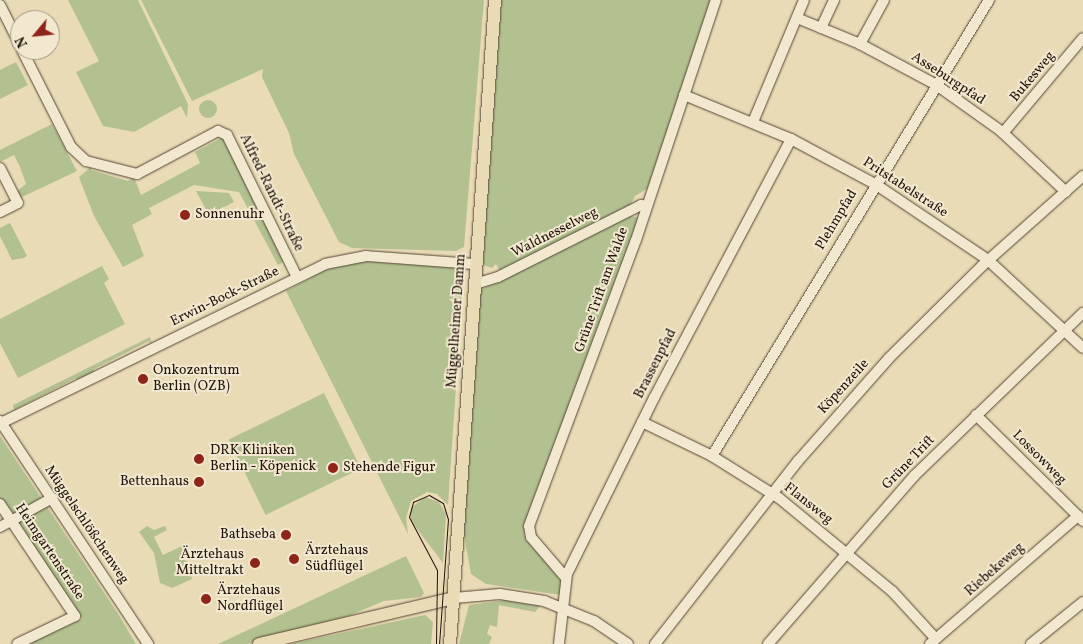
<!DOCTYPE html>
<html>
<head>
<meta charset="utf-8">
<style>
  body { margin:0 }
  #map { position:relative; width:1083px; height:644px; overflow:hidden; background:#e9dbb5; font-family:Vollkorn,serif }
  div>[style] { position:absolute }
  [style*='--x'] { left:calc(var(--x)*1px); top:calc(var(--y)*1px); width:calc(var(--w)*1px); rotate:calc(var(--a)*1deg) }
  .green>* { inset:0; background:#b3c190; transform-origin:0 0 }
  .round { border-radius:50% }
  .roads { filter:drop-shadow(0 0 1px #554536) drop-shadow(0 0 1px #554536) }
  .minor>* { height:10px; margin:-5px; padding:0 5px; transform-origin:5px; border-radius:5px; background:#f1e8cf }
  .major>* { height:12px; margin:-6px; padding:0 6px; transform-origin:6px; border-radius:6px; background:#e9dbb5 }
  .tram>* { height:1px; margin:-0.5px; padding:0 0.5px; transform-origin:0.5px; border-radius:0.5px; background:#24130b }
  .dots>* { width:14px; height:14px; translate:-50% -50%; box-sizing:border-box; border:2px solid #f1e8cf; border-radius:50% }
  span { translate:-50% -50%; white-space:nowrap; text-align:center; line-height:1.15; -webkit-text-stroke:4px #f1e8cf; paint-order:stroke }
  .street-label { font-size:14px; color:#24130b }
  .poi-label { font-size:14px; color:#24130b }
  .left { translate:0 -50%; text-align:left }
  .right { translate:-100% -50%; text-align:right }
  .north { position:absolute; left:10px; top:10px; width:50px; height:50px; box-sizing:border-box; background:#f1e8cf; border:1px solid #9f9381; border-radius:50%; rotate:242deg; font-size:14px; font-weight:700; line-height:20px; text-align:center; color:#24130b }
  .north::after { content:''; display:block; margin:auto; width:18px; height:22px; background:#8f2418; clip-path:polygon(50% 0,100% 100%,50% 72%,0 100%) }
</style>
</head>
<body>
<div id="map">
  <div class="green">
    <i style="clip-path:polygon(68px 0,138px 0,188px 104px,187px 118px,181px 106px,134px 132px,103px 126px,76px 72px,99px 61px)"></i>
    <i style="clip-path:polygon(141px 0,484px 0,464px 247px,456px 251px,352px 248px,339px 242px,294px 154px,289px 133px,262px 77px,263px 69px,192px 101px)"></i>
    <i style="clip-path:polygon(501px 0,713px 0,650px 187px,635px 196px,630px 206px,501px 273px,496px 264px,492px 268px,483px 265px,483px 255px)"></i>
    <i style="clip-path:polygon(16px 62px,28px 85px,0 99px,0 70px)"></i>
    <i class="round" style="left:199px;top:100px;width:18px;height:18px"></i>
    <i style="clip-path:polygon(52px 124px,77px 171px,20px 198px,14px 193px,26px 184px,20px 167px,14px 155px,0 162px,0 150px)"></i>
    <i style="clip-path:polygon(223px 137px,285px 261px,278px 265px,239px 192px,194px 185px,149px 208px,152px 214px,132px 225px,144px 256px,123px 267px,94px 216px,79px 177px,92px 166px,91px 170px,128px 181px,134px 177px,141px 195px,200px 163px,195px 152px)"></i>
    <i style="clip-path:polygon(196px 191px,229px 193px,234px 202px,209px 215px)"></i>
    <i style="clip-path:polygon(625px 215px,641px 218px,524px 535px,563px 581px,561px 595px,486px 584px,471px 574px,463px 530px,480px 290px)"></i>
    <i style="clip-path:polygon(10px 223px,27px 256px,24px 258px,12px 260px,0 236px,0 228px)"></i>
    <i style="clip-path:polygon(374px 261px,464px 268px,448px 505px,437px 494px,427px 492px,411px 501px,406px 518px,408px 534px,286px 291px,339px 263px)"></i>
    <i style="clip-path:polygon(102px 266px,109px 279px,104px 283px,125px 324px,18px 378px,0 343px,0 319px)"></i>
    <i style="clip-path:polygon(150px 337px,152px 345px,149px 341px,94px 369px,95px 373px,78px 382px,76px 378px,14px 410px,13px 405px)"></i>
    <i style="left:324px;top:393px;width:84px;height:106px;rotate:64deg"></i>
    <i style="clip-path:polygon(0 436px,117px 612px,136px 644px,28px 644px,82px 619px,0 499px)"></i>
    <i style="clip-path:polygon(425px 497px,439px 502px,446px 514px,443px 563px,411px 521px,411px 508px)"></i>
    <i style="clip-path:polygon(147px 526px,154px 530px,165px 526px,167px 530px,154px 537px,163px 555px,182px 546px,192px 579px,172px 588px,160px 583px,154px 553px,139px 532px)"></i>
    <i style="clip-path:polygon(406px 556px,424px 593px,421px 597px,384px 601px,334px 622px,248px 644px,218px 644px)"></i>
    <i style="clip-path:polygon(506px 600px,540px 606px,535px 612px,499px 605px,497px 627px,490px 625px,487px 634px,492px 637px,489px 644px,459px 644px,469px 605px)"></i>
    <i style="clip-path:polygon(425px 615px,433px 622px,431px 644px,291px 644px)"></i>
  </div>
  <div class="roads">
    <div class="minor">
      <i style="--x:0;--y:5;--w:45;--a:63.4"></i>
      <i style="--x:797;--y:18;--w:68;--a:22.4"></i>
      <i style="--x:860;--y:44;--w:85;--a:28.1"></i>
      <i style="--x:935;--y:84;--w:81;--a:35.5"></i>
      <i style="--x:1001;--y:131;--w:89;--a:43.2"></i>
      <i style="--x:821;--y:28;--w:31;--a:-65"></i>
      <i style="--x:860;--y:44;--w:50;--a:-61.4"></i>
      <i style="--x:22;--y:50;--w:109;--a:63.2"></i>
      <i style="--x:71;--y:147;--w:21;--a:43"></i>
      <i style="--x:86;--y:161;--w:53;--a:14.3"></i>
      <i style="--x:137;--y:174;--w:92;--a:-28"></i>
      <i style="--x:218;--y:131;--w:10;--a:24"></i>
      <i style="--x:227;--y:135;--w:158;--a:63.8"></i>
      <i style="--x:684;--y:95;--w:116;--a:22.4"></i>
      <i style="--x:791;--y:139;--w:95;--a:28.2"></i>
      <i style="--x:875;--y:184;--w:136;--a:33.9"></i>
      <i style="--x:988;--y:260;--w:129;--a:42.8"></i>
      <i style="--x:753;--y:122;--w:132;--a:-67.3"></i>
      <i style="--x:1003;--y:133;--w:124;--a:-49.9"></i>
      <i style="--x:0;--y:168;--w:39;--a:63"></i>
      <i style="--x:18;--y:203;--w:20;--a:153"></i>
      <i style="--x:475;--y:284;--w:24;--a:-17"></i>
      <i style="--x:498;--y:277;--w:160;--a:-26.7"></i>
      <i style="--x:641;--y:205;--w:5;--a:11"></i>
      <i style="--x:976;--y:415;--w:151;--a:44.7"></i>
      <i style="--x:0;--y:421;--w:268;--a:56.4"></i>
      <i style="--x:642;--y:422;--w:78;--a:25.9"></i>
      <i style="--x:712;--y:456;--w:79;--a:32.1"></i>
      <i style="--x:779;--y:498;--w:146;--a:39.5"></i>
      <i style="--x:892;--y:591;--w:65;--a:47.5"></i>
      <i style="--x:1;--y:423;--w:361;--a:-26.1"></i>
      <i style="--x:325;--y:264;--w:42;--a:-11"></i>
      <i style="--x:366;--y:256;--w:110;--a:4.2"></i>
      <i style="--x:712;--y:456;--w:534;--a:-58.72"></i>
      <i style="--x:0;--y:504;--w:135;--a:56.2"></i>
      <i style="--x:75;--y:616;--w:64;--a:154.2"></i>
      <i style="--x:0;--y:527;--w:60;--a:-29.1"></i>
      <i style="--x:566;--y:578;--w:54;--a:-130.5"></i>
      <i style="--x:531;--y:537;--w:11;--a:-100"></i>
      <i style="--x:529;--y:526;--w:305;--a:-69.5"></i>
      <i style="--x:636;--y:240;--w:253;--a:-71.6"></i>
      <i style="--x:454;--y:598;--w:46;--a:-5"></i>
      <i style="--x:500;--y:594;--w:45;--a:9"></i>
      <i style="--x:544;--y:601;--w:54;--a:21.8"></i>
      <i style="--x:594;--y:621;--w:41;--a:34.1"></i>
      <i style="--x:559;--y:644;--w:70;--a:-83.5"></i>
      <i style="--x:567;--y:574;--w:196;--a:-63.7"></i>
      <i style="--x:654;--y:398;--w:293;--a:-62.1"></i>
      <i style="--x:655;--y:644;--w:232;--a:-52"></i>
      <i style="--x:798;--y:461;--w:137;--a:-48.5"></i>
      <i style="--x:889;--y:358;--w:132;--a:-44.7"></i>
      <i style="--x:983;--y:265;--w:134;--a:-41.7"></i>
      <i style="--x:768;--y:644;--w:223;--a:-49"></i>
      <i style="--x:914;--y:476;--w:235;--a:-44"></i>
      <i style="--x:930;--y:644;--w:196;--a:-40.9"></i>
      <i style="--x:1031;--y:644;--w:67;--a:-38.9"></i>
    </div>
    <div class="major">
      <i style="--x:259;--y:644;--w:200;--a:-13.3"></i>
      <i style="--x:450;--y:644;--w:646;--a:-86"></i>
    </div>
  </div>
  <div class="tram">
    <i style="--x:436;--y:644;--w:74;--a:-89.2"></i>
    <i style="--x:437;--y:570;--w:60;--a:-117.8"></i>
    <i style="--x:409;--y:517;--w:16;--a:-75"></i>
    <i style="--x:413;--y:502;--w:17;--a:-24"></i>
    <i style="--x:429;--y:495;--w:16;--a:30"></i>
    <i style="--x:443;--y:503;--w:17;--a:73"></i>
    <i style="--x:448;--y:519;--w:125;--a:94.1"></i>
  </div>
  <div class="dots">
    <i style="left:185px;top:215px;background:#8f2418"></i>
    <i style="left:143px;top:379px;background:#8f2418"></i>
    <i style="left:199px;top:459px;background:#8f2418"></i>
    <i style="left:333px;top:468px;background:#8f2418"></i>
    <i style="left:199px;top:482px;background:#8f2418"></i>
    <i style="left:286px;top:535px;background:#8f2418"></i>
    <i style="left:294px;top:559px;background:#8f2418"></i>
    <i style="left:255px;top:563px;background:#8f2418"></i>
    <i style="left:206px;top:599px;background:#8f2418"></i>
  </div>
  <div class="street-label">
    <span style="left:1033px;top:77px;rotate:-50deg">Bukesweg</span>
    <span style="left:948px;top:79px;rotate:33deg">Asseburgpfad</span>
    <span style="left:905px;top:188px;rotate:33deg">Pritstabelstraße</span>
    <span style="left:271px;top:193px;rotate:64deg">Alfred-Randt-Straße</span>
    <span style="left:837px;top:220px;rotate:-59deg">Plehmpfad</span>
    <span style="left:555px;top:233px;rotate:-27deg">Waldnesselweg</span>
    <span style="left:602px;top:290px;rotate:-70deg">Grüne Trift am Walde</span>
    <span style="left:225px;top:297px;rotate:-26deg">Erwin-Bock-Straße</span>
    <span style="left:457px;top:321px;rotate:-86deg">Müggelheimer Damm</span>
    <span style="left:656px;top:364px;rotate:-63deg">Brassenpfad</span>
    <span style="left:844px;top:387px;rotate:-48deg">Köpenzeile</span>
    <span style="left:1039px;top:458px;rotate:45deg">Lossowweg</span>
    <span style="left:909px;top:463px;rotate:-46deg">Grüne Trift</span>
    <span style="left:808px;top:504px;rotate:38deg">Flansweg</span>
    <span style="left:86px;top:525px;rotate:56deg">Müggelschlößchenweg</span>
    <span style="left:49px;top:552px;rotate:56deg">Heimgartenstraße</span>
    <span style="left:995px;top:570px;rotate:-41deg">Riebekeweg</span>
  </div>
  <div class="poi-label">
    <span class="left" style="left:195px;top:215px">Sonnenuhr</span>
    <span class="left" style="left:153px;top:379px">Onkozentrum<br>Berlin (OZB)</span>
    <span class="left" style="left:210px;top:459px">DRK Kliniken<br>Berlin - Köpenick</span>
    <span class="left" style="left:343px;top:468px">Stehende Figur</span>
    <span class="right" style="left:189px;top:482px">Bettenhaus</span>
    <span class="right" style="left:276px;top:535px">Bathseba</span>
    <span class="left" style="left:305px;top:559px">Ärztehaus<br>Südflügel</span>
    <span class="right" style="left:244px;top:563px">Ärztehaus<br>Mitteltrakt</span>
    <span class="left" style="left:217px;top:599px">Ärztehaus<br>Nordflügel</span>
  </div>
  <div class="north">N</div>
</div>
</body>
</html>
